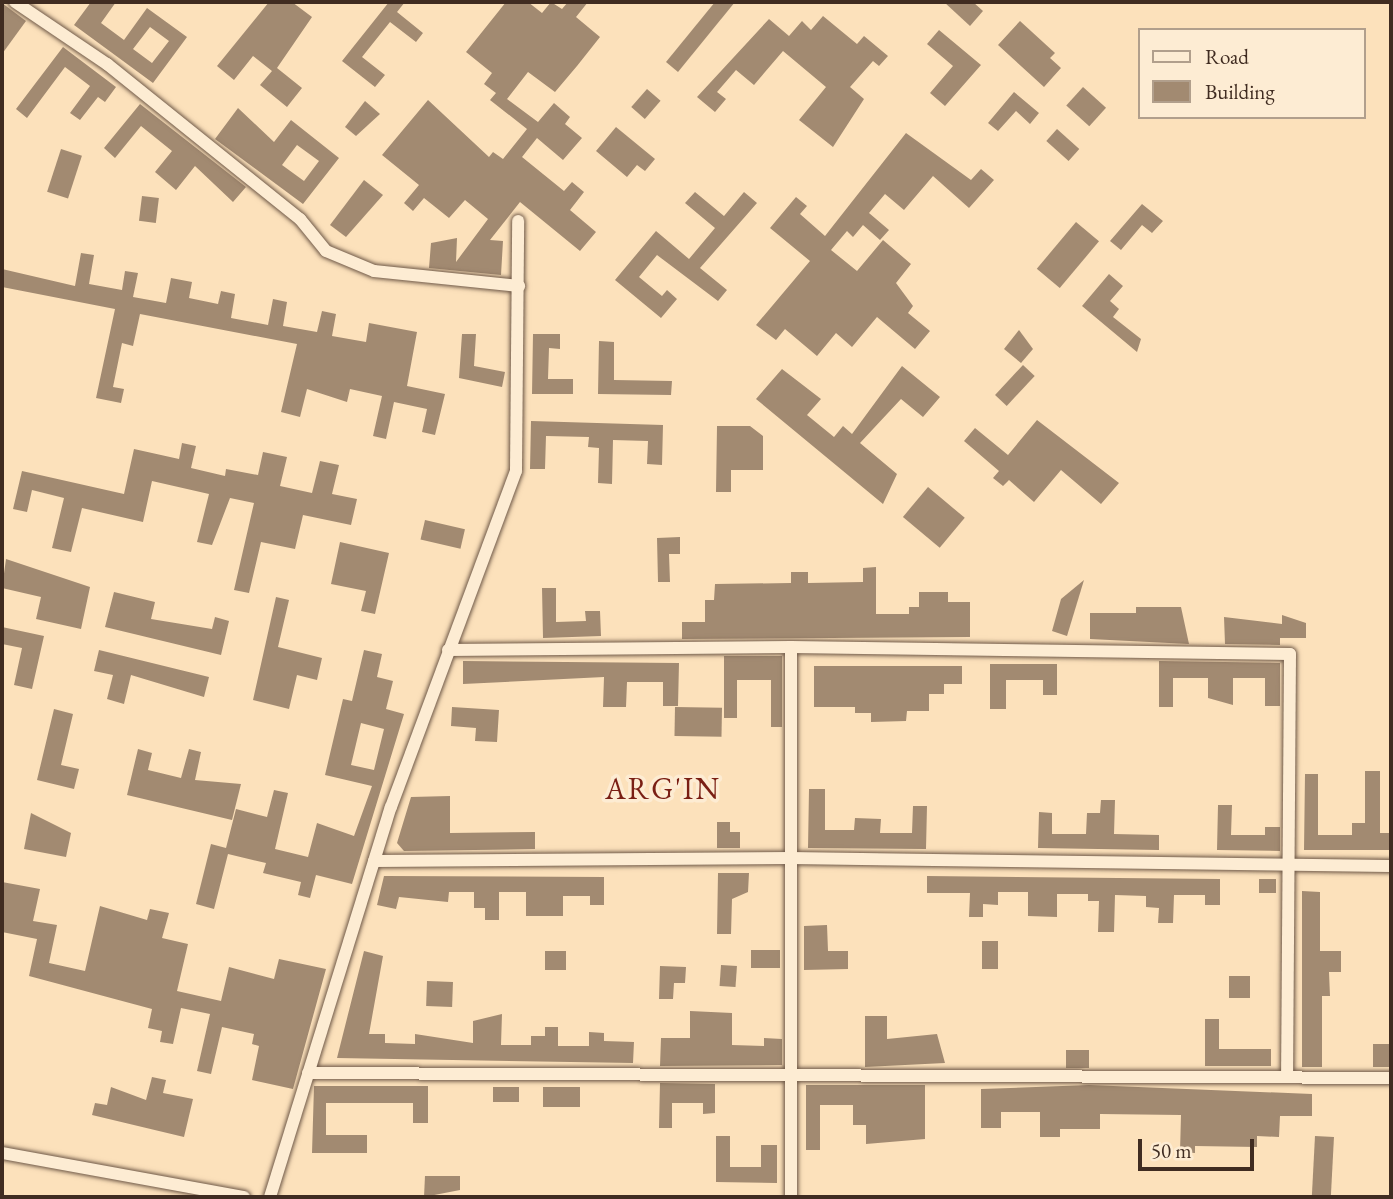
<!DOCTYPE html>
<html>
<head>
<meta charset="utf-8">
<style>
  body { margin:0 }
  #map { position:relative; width:1393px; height:1199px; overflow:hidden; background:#fce1bb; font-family:"EB Garamond",serif }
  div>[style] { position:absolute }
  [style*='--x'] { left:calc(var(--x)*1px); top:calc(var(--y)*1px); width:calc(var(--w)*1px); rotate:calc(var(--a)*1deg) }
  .building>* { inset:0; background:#a28a71; transform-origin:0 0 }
  .roads { filter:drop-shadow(0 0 2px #6f5948) drop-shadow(0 0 2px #6f5948) }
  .street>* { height:12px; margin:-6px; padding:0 6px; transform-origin:6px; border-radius:6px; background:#fdecd3 }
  span { translate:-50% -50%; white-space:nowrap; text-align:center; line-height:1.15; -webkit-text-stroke:7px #fdecd3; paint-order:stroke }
  .quarter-label { font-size:30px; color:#7a1f14; letter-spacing:2px }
  .frame { position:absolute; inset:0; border:4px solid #402c21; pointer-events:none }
  .legend { position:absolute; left:1138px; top:28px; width:228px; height:91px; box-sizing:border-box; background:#fdecd3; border:2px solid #b19f8c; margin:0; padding:9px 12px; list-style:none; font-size:21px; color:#402c21 }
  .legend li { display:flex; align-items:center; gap:14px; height:35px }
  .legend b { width:35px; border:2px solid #b19f8c }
  .scale { position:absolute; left:1138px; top:1139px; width:116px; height:32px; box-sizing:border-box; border:4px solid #402c21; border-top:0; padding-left:9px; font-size:21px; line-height:24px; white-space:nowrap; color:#402c21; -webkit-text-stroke:5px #fdecd3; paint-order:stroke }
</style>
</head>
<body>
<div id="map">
  <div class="building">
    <i style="clip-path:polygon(evenodd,91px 2px,116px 2px,101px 23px,124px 40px,147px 8px,187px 37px,153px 83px,74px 25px,91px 2px,150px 27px,169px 41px,152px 63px,133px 49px,150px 27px)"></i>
    <i style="clip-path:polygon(269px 2px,292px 2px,312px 17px,277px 68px,302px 88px,287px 107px,260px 85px,272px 71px,253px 56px,234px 80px,217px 66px)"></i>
    <i style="clip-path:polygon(389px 2px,405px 2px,397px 12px,423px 33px,416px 42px,390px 22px,362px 57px,385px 75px,375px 87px,342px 61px)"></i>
    <i style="clip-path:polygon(506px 2px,528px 2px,542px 13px,551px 2px,562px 9px,568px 2px,588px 2px,576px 17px,600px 37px,577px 66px,555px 92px,528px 72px,507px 99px,538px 122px,554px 103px,570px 117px,565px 124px,582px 138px,563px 160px,537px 138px,522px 157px,564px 191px,572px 182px,584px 192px,570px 210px,596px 232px,580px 251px,520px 202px,490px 240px,503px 241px,501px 275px,429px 268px,431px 243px,457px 238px,456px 262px,488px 219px,465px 200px,449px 218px,424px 198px,413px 211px,404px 203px,419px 185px,382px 155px,428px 100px,489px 157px,493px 152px,503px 159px,527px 129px,490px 100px,496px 93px,484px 84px,492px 73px,466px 52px)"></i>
    <i style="clip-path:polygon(715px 2px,735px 2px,678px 72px,666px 62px)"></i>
    <i style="clip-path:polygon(944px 2px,973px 2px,983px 11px,970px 26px)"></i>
    <i style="clip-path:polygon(2px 3px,26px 21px,2px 54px)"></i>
    <i style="clip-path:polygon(823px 16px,857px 44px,864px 36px,888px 56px,879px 66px,873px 61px,850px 87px,864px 99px,833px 147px,799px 120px,826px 87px,783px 51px,754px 85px,736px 70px,717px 92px,726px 99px,715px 112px,697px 97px,769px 19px,789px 36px,802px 21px,811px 30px)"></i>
    <i style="clip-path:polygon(1020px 21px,1055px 53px,1050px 58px,1061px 68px,1044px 87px,998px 45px)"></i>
    <i style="clip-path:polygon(939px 30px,981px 65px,945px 106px,930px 93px,953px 66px,927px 44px)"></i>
    <i style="clip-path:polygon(63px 47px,116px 87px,105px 102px,98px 97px,80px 120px,70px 113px,90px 86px,65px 67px,27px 118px,16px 109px)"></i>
    <i style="left:1083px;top:87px;width:31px;height:25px;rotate:42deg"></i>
    <i style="left:647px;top:89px;width:18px;height:24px;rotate:41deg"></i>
    <i style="clip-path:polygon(1014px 92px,1039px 113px,1030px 124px,1016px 111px,998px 131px,988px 123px)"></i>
    <i style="clip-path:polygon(365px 101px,380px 114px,356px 136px,345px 127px)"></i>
    <i style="clip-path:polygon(140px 104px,246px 187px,233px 202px,195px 166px,176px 190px,155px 172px,172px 151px,141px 126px,115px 158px,104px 148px)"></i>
    <i style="clip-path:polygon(evenodd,238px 108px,274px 142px,291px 120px,339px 158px,303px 204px,215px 139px,238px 108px,297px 145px,319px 161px,304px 181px,282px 165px,297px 145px)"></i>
    <i style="clip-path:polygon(616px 127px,655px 159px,645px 171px,637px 165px,627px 177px,596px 151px)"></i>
    <i style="left:1057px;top:129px;width:30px;height:16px;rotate:42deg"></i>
    <i style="clip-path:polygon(906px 133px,971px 180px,981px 169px,994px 180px,969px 208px,933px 176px,904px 210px,885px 194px,869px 213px,889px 230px,880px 240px,863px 225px,853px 237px,847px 231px,831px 250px,857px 271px,883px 240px,911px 264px,896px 283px,913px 306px,908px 313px,930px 331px,915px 349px,877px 317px,852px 347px,836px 333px,817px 356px,785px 329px,776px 340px,756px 325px,810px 261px,770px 228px,796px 197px,807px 206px,800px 214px,825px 236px)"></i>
    <i style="left:61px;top:149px;width:22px;height:45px;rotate:18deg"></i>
    <i style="clip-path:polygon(364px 180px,383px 195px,346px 237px,330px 225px)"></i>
    <i style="clip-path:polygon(695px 192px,724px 216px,744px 192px,757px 203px,700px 268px,727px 290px,718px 301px,657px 255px,639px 277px,662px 296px,667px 290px,677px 299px,661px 318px,615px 280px,656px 231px,689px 259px,715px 228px,685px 203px)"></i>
    <i style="left:142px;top:196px;width:17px;height:25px;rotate:7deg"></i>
    <i style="clip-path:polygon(1142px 204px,1163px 221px,1152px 233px,1142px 225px,1121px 250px,1110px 241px)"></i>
    <i style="left:1076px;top:222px;width:30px;height:61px;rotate:40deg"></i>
    <i style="clip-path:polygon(81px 253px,94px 255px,89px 284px,122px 290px,125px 271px,138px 273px,133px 297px,166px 303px,171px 278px,192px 282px,189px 298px,218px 304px,221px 291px,235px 294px,231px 318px,268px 325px,273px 299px,287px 302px,283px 326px,317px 332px,322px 311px,336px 314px,332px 336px,366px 342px,369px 323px,417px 332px,407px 386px,445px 394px,435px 435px,422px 432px,427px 409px,394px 402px,386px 439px,373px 436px,382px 396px,350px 389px,347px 402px,307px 389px,300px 417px,281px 412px,297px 344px,140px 314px,133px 346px,122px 343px,113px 387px,124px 389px,121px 403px,96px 398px,115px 309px,2px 287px,2px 269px,75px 286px)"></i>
    <i style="clip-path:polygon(1109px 274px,1123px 286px,1110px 301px,1119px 309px,1113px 317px,1141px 339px,1137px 352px,1082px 306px)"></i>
    <i style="clip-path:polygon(1019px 330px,1033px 349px,1021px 363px,1004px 349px)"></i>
    <i style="clip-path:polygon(462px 334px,476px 334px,474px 366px,505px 372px,502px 387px,459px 378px)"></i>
    <i style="clip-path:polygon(533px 334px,560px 334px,560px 349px,549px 348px,548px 379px,573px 379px,573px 394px,532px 394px)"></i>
    <i style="clip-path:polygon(599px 341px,614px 342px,614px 380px,672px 381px,671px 395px,598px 394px)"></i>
    <i style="left:1023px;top:365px;width:16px;height:41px;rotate:43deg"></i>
    <i style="clip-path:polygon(902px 366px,940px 397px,923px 417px,901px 399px,860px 443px,897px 474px,883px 504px,756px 399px,782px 369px,821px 399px,807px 415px,834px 437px,843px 426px,852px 434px)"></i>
    <i style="clip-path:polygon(1037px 420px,1119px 483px,1101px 504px,1061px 470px,1034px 502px,1009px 480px,1003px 486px,993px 478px,999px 471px,964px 441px,975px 428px,1008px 455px)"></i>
    <i style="clip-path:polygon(531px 421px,663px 425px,662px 465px,647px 464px,648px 441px,613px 440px,612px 484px,598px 483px,599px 448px,588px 447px,589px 437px,546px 436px,545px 469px,530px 469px)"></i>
    <i style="clip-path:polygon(717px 426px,750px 426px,763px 436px,763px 470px,731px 470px,731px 492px,716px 492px)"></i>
    <i style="clip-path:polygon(182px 443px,196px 446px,191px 468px,225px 476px,226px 469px,258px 475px,263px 452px,287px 457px,280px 486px,312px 493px,320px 461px,339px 465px,332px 494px,357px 499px,351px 525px,303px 515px,295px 549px,261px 542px,249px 593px,234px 590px,254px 503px,230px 498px,212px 545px,197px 542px,209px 494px,152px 481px,143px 522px,82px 508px,71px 552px,52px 548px,64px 498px,32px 490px,27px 512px,13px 509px,22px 471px,124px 494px,134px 449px,179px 459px)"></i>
    <i style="left:928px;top:487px;width:48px;height:39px;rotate:40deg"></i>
    <i style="left:425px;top:520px;width:41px;height:20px;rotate:13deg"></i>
    <i style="clip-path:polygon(680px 537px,680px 554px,669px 554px,670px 582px,658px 582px,657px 538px)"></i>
    <i style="clip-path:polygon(340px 542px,389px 553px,375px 614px,361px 611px,366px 591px,331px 584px)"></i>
    <i style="clip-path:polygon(6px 559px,90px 587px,81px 629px,36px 619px,41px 597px,2px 588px)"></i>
    <i style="clip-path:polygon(876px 567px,876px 614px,909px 614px,909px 607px,919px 607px,919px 592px,948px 592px,948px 602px,970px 602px,970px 637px,682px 639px,682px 622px,705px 622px,705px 600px,714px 600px,715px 584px,791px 583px,791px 572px,808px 572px,808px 583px,863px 582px,863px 568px)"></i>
    <i style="clip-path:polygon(1084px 580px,1067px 636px,1052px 631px,1061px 599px)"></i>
    <i style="clip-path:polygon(542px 588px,556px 588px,556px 622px,586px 621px,585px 611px,600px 611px,601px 636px,543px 638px)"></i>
    <i style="clip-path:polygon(114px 592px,155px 602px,151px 619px,212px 629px,215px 617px,229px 621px,221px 655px,105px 627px)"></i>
    <i style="clip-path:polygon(276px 597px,289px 600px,278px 647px,322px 658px,317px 680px,297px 675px,289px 709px,253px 700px)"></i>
    <i style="clip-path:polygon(1136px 607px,1181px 607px,1189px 644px,1090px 639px,1090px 613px,1136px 613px)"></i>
    <i style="clip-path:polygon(1282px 615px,1306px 623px,1306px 638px,1280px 638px,1280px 645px,1225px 644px,1224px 617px,1282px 624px)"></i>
    <i style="clip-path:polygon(2px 627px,44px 636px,32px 689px,14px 685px,22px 648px,2px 644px)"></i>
    <i style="clip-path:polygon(99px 650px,209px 677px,204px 697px,131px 675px,124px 704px,107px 699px,113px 675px,94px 671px)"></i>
    <i style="clip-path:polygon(evenodd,364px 650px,382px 654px,377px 677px,393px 681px,386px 709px,404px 714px,352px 884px,316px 875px,310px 898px,298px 895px,301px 882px,263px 873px,266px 863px,228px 854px,214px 909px,196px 904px,211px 844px,226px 848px,236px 809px,267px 817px,274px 790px,288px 793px,275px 849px,308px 857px,317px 823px,354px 836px,372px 786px,325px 775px,343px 699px,352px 701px,364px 650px,361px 723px,384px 729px,374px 770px,351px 765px,361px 723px)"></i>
    <i style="clip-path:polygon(724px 656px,782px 656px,782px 727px,771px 727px,771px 680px,737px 680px,737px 718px,724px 718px)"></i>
    <i style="clip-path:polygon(463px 661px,679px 663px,678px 706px,663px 706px,663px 682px,627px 682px,626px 707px,603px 707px,604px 677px,463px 684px)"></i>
    <i style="clip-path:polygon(1159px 661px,1280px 663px,1280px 706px,1265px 706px,1265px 678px,1233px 678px,1233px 705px,1208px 698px,1208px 678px,1173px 678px,1173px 707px,1159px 707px)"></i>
    <i style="clip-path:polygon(990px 664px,1057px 664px,1057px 695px,1043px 695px,1043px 680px,1006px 680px,1006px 709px,990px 709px)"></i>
    <i style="clip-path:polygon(814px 666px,962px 666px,962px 684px,944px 684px,944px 694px,929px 694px,929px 711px,907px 711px,906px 721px,871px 722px,871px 713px,855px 713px,855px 707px,814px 707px)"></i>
    <i style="clip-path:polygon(452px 707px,499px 710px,497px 742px,475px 741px,476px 728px,451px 726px)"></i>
    <i style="left:675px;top:707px;width:47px;height:29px;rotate:1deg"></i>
    <i style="clip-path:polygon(54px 709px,73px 714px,61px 765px,79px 769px,74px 789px,37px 780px)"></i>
    <i style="clip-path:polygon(138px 749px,152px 753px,148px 770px,181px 778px,189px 749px,201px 752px,195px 780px,241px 784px,232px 820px,127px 795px)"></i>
    <i style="clip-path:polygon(1365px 771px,1380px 771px,1380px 833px,1391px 833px,1391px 850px,1304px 850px,1305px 774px,1318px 774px,1318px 835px,1352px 835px,1352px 823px,1365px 823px)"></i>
    <i style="clip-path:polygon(809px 789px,825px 789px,825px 830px,854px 830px,855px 818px,881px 819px,880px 833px,912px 833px,913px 806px,927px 806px,926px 849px,808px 848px)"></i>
    <i style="clip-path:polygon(450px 796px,450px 833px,535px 832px,535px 849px,404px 851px,397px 843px,411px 797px)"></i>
    <i style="clip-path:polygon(1101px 800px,1115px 800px,1114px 834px,1159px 835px,1159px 850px,1038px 848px,1039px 812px,1052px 813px,1052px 834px,1086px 834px,1087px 813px,1100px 813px)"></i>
    <i style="clip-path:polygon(1218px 805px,1232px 805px,1231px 835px,1265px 835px,1265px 827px,1280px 827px,1280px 851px,1217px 850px)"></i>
    <i style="clip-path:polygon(31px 813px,71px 833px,66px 857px,24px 849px)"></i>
    <i style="clip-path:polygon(717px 822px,730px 822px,730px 832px,740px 832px,740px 848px,717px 848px)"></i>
    <i style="clip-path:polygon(718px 873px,749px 873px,748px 892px,732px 899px,731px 934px,717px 934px)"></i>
    <i style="clip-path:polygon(384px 876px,604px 877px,604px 905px,590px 905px,590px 896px,563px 896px,563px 916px,526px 916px,526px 892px,499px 892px,499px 920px,485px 920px,485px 908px,474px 908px,474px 892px,449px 892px,448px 902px,399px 897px,396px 909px,377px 905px)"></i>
    <i style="clip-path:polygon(927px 876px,1220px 879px,1220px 905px,1205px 905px,1205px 895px,1174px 895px,1173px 923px,1158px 923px,1159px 908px,1146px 907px,1146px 896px,1115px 895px,1114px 932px,1098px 932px,1099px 901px,1088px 901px,1088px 894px,1057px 894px,1057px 917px,1028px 916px,1028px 892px,998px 892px,998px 905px,983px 904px,983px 917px,969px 917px,970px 893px,927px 893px)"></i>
    <i style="left:1259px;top:879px;width:17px;height:14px"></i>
    <i style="clip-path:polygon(2px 882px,40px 889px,33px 921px,57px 925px,49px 963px,85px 971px,100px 906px,147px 920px,150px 909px,169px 913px,162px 938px,188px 944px,177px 991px,221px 1001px,229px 967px,274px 979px,279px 959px,326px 969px,293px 1089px,252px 1080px,259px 1046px,252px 1044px,254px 1034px,222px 1027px,211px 1074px,197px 1071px,210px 1014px,181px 1008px,173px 1044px,160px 1042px,162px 1031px,148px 1028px,152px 1009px,29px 976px,37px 939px,2px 932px)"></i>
    <i style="clip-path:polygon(1302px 891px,1320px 892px,1320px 951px,1341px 951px,1341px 972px,1329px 972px,1330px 996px,1322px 996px,1322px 1067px,1302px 1067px)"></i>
    <i style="clip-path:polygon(827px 925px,828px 951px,848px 951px,848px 969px,804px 970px,804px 926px)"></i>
    <i style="left:982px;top:941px;width:16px;height:28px"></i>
    <i style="left:751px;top:950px;width:29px;height:18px"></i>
    <i style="clip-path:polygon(364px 951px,383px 956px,369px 1034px,385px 1034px,385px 1043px,415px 1044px,415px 1034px,473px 1043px,473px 1021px,502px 1014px,501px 1045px,531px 1045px,531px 1036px,545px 1036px,545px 1027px,558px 1027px,558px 1046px,589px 1046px,589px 1032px,604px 1033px,604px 1041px,634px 1042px,633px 1063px,337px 1058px)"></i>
    <i style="left:545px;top:951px;width:21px;height:19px"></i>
    <i style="left:721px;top:965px;width:16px;height:21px;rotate:4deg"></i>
    <i style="clip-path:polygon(660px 966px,686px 967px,685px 983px,674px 983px,673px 999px,659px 999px)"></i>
    <i style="left:1250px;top:976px;width:22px;height:21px;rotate:90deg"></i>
    <i style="left:427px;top:981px;width:26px;height:25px;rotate:2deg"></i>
    <i style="clip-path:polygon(690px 1011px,732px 1013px,732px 1045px,764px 1046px,764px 1038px,782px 1039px,782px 1065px,660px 1066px,661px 1038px,690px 1038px)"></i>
    <i style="clip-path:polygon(865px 1016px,887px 1016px,887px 1039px,937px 1034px,945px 1063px,865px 1067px)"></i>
    <i style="clip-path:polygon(1205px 1019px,1219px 1019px,1219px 1049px,1271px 1049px,1271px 1066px,1205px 1066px)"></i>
    <i style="left:1373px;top:1044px;width:18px;height:23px"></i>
    <i style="left:1066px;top:1050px;width:23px;height:18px"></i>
    <i style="clip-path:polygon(152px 1077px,166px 1080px,163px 1093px,193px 1099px,184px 1137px,92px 1115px,95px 1103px,107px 1105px,111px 1087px,146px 1100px)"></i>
    <i style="clip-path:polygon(715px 1084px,715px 1113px,703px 1114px,703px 1103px,672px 1103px,672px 1128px,659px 1128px,660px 1083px)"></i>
    <i style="clip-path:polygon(806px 1085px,925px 1085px,925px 1139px,866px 1144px,866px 1125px,853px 1125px,853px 1105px,820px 1105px,820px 1150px,806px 1150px)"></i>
    <i style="clip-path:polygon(1089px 1085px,1312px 1094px,1312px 1116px,1280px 1116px,1279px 1137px,1257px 1136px,1257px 1147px,1195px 1146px,1195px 1153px,1180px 1152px,1181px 1115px,1100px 1114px,1100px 1129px,1060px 1129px,1060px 1137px,1040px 1137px,1040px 1112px,1001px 1112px,1001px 1128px,981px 1128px,981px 1089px)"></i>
    <i style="clip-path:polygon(314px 1086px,428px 1086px,428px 1123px,413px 1123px,413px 1103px,326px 1103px,326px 1135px,367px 1135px,367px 1153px,312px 1153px)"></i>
    <i style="left:493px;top:1087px;width:26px;height:15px"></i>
    <i style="left:543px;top:1087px;width:37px;height:20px"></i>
    <i style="clip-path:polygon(716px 1136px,730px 1136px,730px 1167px,761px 1167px,761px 1145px,777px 1145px,777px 1183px,716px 1182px)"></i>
    <i style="left:1315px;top:1136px;width:19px;height:61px;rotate:3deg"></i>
    <i style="clip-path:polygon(425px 1176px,460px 1176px,460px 1190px,424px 1197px)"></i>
  </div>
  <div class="roads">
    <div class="street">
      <i style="--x:15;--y:2;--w:111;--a:34"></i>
      <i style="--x:107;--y:64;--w:248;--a:38.8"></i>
      <i style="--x:300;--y:219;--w:41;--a:50.9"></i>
      <i style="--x:326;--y:251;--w:52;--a:22.6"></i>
      <i style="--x:374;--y:271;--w:146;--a:5.9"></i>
      <i style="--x:791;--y:647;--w:550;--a:90"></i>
      <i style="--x:448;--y:650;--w:343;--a:-0.5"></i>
      <i style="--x:791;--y:647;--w:499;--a:0.8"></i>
      <i style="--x:1290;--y:654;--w:422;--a:90.4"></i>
      <i style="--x:374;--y:861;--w:416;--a:-0.4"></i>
      <i style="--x:790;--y:858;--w:601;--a:0.76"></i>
      <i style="--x:308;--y:1073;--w:1083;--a:0.26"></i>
      <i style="--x:2;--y:1153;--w:246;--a:10.3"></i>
      <i style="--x:270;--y:1197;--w:408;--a:-72.8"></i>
      <i style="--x:391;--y:807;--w:358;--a:-69.6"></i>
      <i style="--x:516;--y:471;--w:250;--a:-89.5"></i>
    </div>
  </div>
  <div class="quarter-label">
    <span style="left:663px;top:789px">ARG'IN</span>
  </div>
  <div class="frame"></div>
  <ul class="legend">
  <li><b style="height:9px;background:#fdecd3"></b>Road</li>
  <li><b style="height:19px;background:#a28a71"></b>Building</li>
  </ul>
  <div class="scale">50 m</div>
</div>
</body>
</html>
